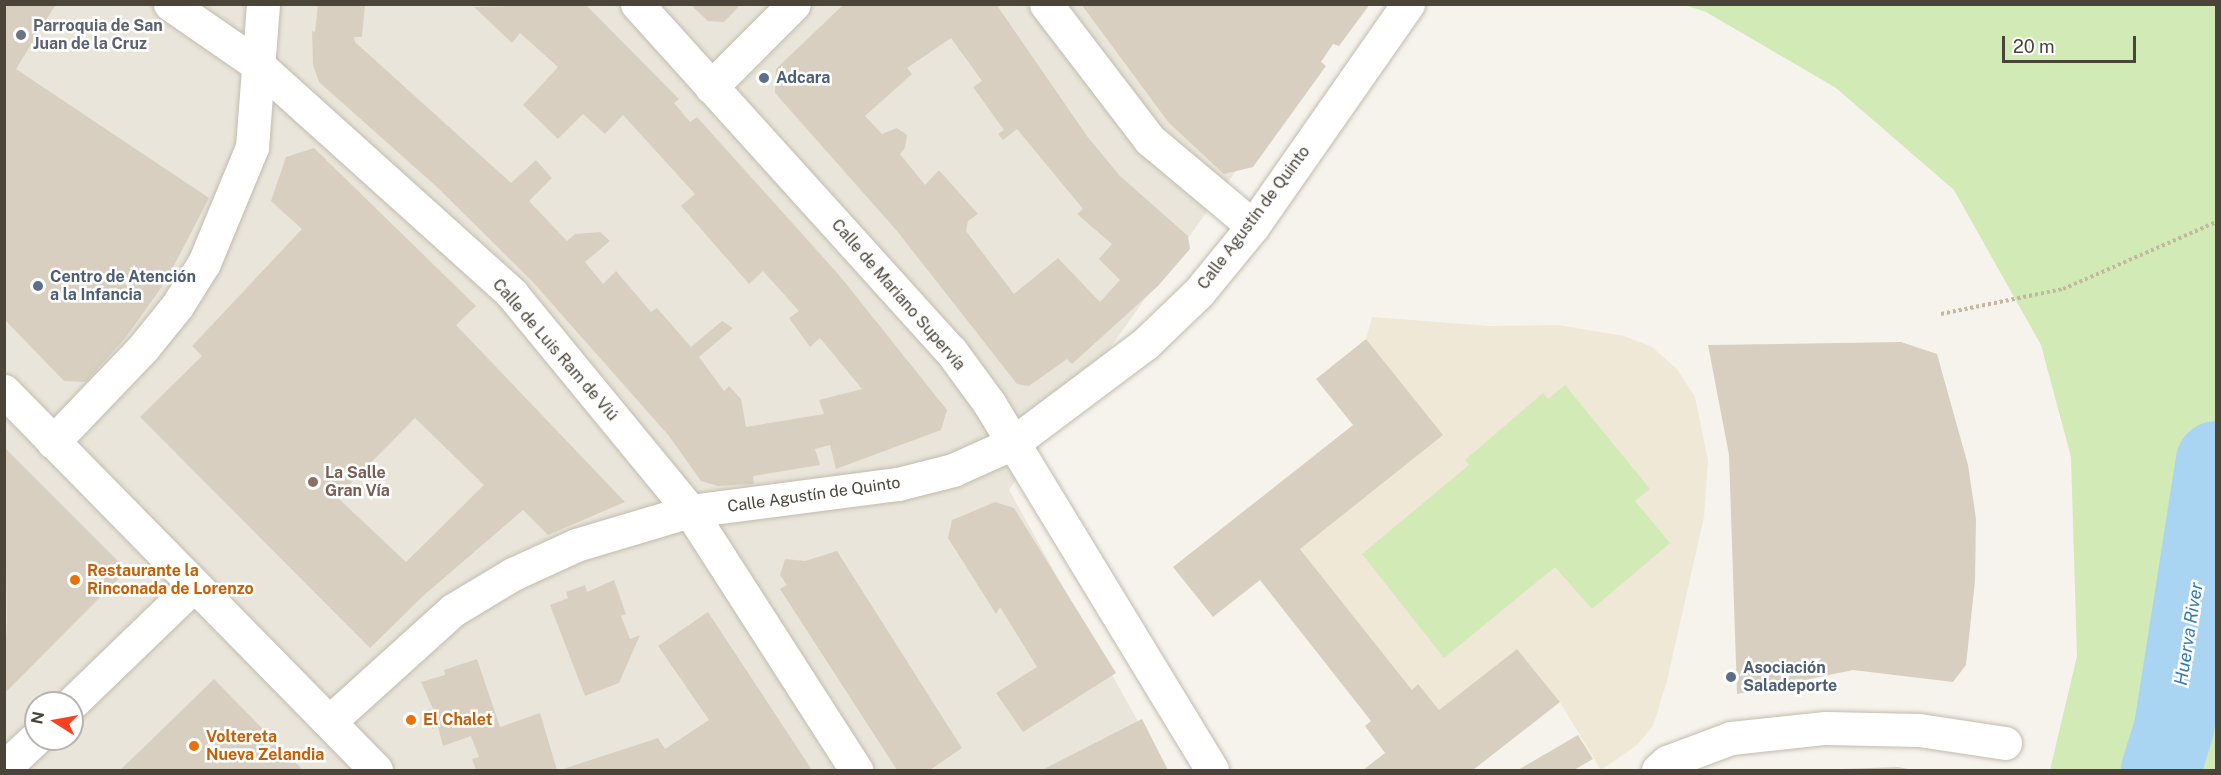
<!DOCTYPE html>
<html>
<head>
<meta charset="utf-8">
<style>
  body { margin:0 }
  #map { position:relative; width:2221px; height:775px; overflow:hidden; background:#f6f3ec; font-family:"Public Sans",sans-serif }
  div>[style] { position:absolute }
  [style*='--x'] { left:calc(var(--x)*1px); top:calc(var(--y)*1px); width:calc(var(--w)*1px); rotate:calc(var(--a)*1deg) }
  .residential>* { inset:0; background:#eae5da }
  .education>* { inset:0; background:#efe8d6 }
  .green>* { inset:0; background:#d2eab5 }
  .river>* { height:80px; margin:-40px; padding:0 40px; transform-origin:40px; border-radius:40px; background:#a9d4f2 }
  .building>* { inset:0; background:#d8cfc1 }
  .path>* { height:4px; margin-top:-2px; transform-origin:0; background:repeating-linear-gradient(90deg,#c4b79f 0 3px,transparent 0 6px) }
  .roads { filter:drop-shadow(0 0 2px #c2bbae) drop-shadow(0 0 2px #c2bbae) }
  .minor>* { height:33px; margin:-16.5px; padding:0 16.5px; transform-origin:16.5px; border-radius:16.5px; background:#fff }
  .dots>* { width:16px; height:16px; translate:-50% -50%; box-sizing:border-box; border:3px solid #fff; border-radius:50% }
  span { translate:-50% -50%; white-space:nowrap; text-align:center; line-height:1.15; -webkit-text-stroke:5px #fff; paint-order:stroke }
  .worship-label { font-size:16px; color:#5b616d; font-weight:700 }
  .left { translate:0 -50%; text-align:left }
  .service-label { font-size:16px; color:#4e5e75; font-weight:700 }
  .street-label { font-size:16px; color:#4b4439 }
  .education-label { font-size:16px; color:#785e54; font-weight:700 }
  .food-label { font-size:16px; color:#c56008; font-weight:700 }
  .water-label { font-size:18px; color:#2e7ab2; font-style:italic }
  .frame { position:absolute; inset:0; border:6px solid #4b4439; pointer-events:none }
  .north { position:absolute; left:24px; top:691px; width:60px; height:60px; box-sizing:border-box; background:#fff; border:2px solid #b7b4b0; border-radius:50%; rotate:281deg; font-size:16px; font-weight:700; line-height:24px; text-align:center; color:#4b4439 }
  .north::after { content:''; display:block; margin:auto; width:21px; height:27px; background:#fc3f1d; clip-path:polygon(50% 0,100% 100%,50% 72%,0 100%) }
  .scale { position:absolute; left:2002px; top:36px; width:134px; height:27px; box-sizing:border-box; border:3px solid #4b4439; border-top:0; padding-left:8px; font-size:18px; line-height:21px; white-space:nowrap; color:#4b4439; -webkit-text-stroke:4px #fff; paint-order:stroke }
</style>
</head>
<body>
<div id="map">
  <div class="residential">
    <i style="clip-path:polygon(evenodd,5px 5px,1354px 5px,1009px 490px,1165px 770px,5px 770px,5px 5px,36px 703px,72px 703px,72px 739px,36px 739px,36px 703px)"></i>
  </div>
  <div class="education">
    <i style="clip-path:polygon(1372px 317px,1490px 326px,1559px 325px,1624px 336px,1652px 347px,1677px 369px,1695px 397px,1708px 460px,1704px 517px,1667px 681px,1653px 726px,1637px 745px,1601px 770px,1560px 702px,1517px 649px,1439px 710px,1418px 685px,1412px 690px,1300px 549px,1442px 435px,1366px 339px)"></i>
  </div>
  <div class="green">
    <i style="clip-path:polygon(1685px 5px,2216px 5px,2216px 770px,2050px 770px,2077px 656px,2071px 457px,2041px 345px,1954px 190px,1836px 88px,1706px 12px)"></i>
    <i style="clip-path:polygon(1565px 385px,1650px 489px,1635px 501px,1670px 543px,1592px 609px,1555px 567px,1444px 658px,1362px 554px,1469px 465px,1465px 460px,1543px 393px,1548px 399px)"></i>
  </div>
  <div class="river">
    <i style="--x:2161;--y:770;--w:44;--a:-72.8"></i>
    <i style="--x:2174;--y:728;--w:270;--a:-81.1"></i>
  </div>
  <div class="building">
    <i style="clip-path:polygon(4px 4px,56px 4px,16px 69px,209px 198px,166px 281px,126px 337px,86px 382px,64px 381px,4px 319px)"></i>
    <i style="clip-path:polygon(318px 4px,365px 4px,362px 37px,354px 37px,355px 42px,511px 183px,536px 160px,552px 178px,529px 201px,567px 241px,575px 234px,600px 232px,610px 241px,585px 262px,603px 284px,616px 271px,651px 312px,657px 308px,691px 347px,722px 321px,733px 328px,699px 357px,724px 391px,729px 386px,741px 399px,746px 427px,824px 414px,819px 400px,862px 389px,820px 338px,810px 347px,789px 318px,799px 311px,763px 271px,749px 284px,681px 206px,695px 194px,623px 115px,605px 134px,583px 114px,558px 139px,523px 105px,558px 67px,520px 33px,512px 43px,474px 7px,585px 4px,679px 99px,674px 103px,690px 122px,697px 117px,839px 275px,947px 410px,941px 430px,836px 469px,830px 445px,815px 449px,820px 465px,753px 476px,754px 484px,718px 486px,701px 481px,669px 436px,531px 280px,437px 187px,319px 82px,313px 65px,312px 31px,315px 32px)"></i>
    <i style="clip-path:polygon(690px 4px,741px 4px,724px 22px,708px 21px)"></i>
    <i style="clip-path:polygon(evenodd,844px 4px,996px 4px,1087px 136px,1120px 176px,1188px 236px,1190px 249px,1158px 286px,1072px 364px,1067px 359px,1029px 386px,1017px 384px,897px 231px,775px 93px,776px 69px,844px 4px,951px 38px,982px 81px,973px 87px,1004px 130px,998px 134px,1003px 140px,1017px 129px,1083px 209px,1077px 214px,1112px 244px,1099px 259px,1120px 280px,1100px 302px,1058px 258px,1014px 294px,966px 231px,968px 221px,978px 214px,939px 170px,925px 185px,900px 154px,905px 148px,907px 135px,897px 128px,882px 134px,865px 116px,912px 74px,907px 68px,951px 38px)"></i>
    <i style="clip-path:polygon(1081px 4px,1370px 4px,1339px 46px,1333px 44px,1321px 62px,1326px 66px,1253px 167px,1224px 174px,1169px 123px)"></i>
    <i style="clip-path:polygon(evenodd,314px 148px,476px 306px,456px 325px,625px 502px,548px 535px,523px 510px,423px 596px,370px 648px,140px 417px,202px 356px,192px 346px,302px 229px,271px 201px,286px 157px,314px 148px,415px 418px,484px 485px,406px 562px,337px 497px,415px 418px)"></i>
    <i style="clip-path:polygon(1366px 339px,1443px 435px,1300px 549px,1412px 690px,1418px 684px,1439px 710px,1517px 649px,1560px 702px,1473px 770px,1363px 770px,1385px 753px,1365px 726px,1371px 721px,1260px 580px,1213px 617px,1173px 567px,1353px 425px,1316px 379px)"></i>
    <i style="clip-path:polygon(1901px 342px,1937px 354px,1968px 465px,1976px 519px,1975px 581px,1966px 665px,1953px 682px,1853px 670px,1737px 694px,1729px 455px,1708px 345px)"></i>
    <i style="clip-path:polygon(4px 447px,127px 570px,4px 694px,7px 620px)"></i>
    <i style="clip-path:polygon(995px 502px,1014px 508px,1116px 673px,1023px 732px,996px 693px,1037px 667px,1000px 607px,996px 614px,948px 538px,952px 520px)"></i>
    <i style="clip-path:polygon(837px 551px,962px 748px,930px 770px,897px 770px,780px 589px,787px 585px,780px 575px,785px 559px,805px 561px)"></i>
    <i style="clip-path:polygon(614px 580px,626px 614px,621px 616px,630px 639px,640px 635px,619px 683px,585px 696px,550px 605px,568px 598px,566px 592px,585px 585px,587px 592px)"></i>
    <i style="clip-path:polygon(708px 612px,812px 770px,560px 770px,658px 738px,665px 749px,709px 720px,658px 646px)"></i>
    <i style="clip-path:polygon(477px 659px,500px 727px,540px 713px,557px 770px,476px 770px,472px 759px,479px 757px,471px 736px,443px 746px,438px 727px,432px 729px,426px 710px,433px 709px,421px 682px,445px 675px,444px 670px)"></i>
    <i style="clip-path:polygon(214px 679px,303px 770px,120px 770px,142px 749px)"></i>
    <i style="clip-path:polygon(1142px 719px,1168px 770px,1042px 770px)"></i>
    <i style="clip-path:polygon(1578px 735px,1593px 759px,1574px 770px,1518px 770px)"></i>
    <i style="clip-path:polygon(1898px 767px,1913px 770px,1842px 770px,1842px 769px)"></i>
  </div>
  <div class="path">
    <i style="--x:1941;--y:314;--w:125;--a:-11.6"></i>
    <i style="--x:2063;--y:289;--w:167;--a:-23.6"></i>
  </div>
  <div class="roads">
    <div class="minor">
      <i style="--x:170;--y:4;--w:106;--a:34.6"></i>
      <i style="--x:257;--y:64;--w:343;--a:42"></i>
      <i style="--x:512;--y:294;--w:281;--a:50.6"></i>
      <i style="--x:690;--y:511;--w:308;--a:57.3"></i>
      <i style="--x:637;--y:4;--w:468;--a:47.9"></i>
      <i style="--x:951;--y:351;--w:64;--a:53.8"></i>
      <i style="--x:989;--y:403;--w:429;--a:58.7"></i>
      <i style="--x:1046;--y:4;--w:171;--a:52.6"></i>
      <i style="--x:1150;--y:140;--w:134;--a:39.9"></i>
      <i style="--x:711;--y:87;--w:117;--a:-45"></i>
      <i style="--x:4;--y:391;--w:531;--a:45.53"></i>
      <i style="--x:53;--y:442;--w:130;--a:-46.2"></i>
      <i style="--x:143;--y:348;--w:54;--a:-51"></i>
      <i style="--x:177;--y:306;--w:51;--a:-57.9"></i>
      <i style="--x:204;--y:263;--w:126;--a:-67.5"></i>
      <i style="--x:252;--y:147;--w:143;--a:-85.6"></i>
      <i style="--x:72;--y:703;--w:168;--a:-44"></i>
      <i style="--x:329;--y:722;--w:167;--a:-42.1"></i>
      <i style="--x:453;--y:610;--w:70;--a:-31"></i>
      <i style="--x:513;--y:574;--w:69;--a:-24.7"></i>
      <i style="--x:576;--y:545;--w:119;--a:-16.6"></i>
      <i style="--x:690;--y:511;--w:210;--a:-7.4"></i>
      <i style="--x:898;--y:484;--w:57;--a:-14.3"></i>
      <i style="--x:953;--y:470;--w:66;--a:-24.2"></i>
      <i style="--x:1013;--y:443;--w:165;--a:-36.9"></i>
      <i style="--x:1145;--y:344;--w:75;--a:-43.9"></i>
      <i style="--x:1199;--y:292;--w:85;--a:-50.7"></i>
      <i style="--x:1253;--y:226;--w:271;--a:-55.1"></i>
      <i style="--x:4;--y:768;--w:44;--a:-43.2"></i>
      <i style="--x:1658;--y:770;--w:12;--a:-42"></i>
      <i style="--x:1667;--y:762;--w:68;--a:-20.6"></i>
      <i style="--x:1731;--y:738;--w:95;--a:-6.1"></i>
      <i style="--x:1825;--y:728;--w:94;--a:1.2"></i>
      <i style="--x:1919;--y:730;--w:87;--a:8.6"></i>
    </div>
  </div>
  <div class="dots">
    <i style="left:21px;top:35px;background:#6b7280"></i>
    <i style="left:764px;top:78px;background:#5c6f8a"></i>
    <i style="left:38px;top:286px;background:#5c6f8a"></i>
    <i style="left:313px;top:482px;background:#8d6e63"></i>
    <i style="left:75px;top:580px;background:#e8710a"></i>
    <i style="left:1731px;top:677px;background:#5c6f8a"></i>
    <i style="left:411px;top:720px;background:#e8710a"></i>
    <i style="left:194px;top:746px;background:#e8710a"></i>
  </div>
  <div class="worship-label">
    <span class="left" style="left:33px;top:35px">Parroquia de San<br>Juan de la Cruz</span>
  </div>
  <div class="service-label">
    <span class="left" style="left:776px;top:78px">Adcara</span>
    <span class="left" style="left:50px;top:286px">Centro de Atención<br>a la Infancia</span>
    <span class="left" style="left:1743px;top:677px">Asociación<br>Saladeporte</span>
  </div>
  <div class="street-label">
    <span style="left:1254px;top:218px;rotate:-53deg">Calle Agustín de Quinto</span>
    <span style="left:898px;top:295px;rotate:49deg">Calle de Mariano Supervía</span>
    <span style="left:555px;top:350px;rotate:49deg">Calle de Luis Ram de Viú</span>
    <span style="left:814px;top:495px;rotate:-8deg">Calle Agustín de Quinto</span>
  </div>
  <div class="education-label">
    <span class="left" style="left:325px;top:482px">La Salle<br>Gran Vía</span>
  </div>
  <div class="food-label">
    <span class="left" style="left:87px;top:580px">Restaurante la<br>Rinconada de Lorenzo</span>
    <span class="left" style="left:423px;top:720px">El Chalet</span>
    <span class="left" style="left:206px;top:746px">Voltereta<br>Nueva Zelandia</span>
  </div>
  <div class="water-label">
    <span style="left:2189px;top:634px;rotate:-81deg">Huerva River</span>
  </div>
  <div class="frame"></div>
  <div class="north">N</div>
  <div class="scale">20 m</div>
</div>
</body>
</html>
